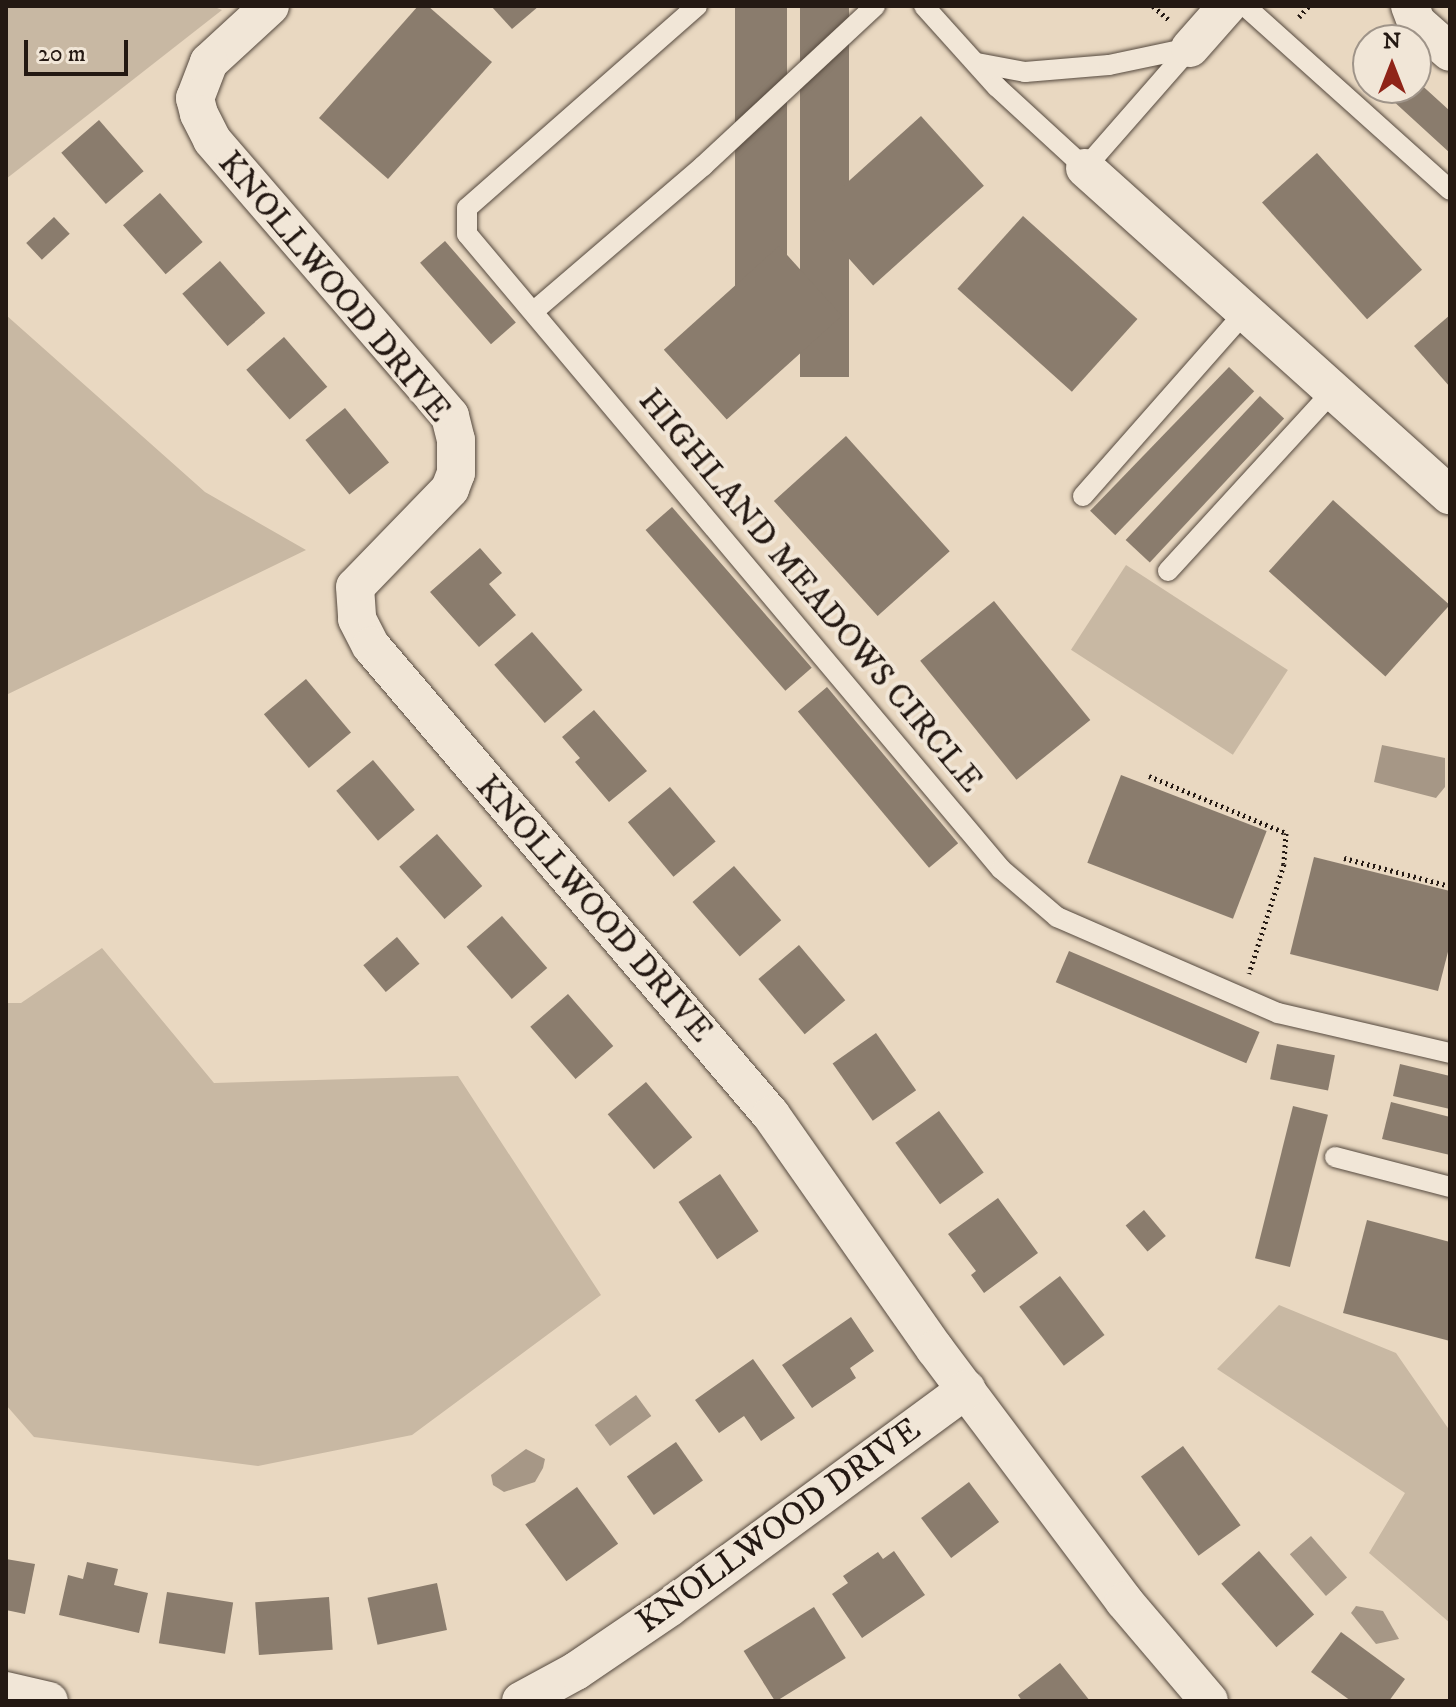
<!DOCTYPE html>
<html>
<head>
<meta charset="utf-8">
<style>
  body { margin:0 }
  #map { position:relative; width:1456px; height:1707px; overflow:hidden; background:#e9d8c1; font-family:"IM FELL DW Pica",serif }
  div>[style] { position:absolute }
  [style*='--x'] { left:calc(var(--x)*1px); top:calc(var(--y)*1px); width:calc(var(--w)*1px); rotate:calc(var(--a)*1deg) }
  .green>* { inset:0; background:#c8b8a3; transform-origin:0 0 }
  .water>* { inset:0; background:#a69786; transform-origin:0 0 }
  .building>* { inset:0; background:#8a7c6d; transform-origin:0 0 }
  .path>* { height:5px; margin-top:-2.5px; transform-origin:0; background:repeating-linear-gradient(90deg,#241913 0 2px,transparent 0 6px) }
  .roads { filter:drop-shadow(0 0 2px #55493e) drop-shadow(0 0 2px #55493e) }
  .service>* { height:20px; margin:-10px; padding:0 10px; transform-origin:10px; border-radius:10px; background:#f1e6d7 }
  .minor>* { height:38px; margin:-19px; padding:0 19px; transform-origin:19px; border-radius:19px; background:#f1e6d7 }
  span { translate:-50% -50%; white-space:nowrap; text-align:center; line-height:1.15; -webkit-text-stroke:8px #f1e6d7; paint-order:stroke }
  .street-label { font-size:34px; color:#241913 }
  .frame { position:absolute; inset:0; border:8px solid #241913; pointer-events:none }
  .north { position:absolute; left:1352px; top:24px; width:80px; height:80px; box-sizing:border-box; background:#f1e6d7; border:2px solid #9f9489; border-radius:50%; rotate:0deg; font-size:22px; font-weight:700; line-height:32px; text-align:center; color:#241913 }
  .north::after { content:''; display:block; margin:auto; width:28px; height:36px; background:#8f2418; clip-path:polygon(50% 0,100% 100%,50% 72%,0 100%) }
  .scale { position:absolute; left:24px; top:40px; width:104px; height:36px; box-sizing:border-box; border:4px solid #241913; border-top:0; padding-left:10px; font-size:24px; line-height:28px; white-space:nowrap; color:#241913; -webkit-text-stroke:6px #f1e6d7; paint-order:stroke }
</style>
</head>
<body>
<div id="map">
  <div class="green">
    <i style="clip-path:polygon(6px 6px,212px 6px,222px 10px,6px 179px)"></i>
    <i style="clip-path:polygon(6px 315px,205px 492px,306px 550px,6px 695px)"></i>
    <i style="left:1126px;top:565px;width:193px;height:101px;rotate:33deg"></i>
    <i style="clip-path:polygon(102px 948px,214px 1083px,458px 1076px,601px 1295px,412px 1435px,258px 1466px,34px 1437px,6px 1405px,6px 1003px,21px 1003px)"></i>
    <i style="clip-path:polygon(1279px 1305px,1396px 1353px,1450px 1431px,1450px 1623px,1369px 1553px,1405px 1493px,1217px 1369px)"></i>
  </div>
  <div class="water">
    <i style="clip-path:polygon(1382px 745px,1445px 758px,1445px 787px,1436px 798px,1374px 782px)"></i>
    <i style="left:636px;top:1395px;width:26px;height:51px;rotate:54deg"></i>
    <i style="clip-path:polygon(526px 1449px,545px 1459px,543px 1468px,535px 1482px,504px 1492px,493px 1485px,491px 1475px)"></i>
    <i style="left:1311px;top:1536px;width:55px;height:28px;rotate:49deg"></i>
    <i style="clip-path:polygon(1356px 1606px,1383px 1611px,1399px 1639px,1376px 1644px,1351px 1613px)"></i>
  </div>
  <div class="building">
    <i style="clip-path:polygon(418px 6px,428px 6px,492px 62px,388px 179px,319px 118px)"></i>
    <i style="clip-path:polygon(491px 6px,539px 6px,512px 29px)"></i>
    <i style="left:735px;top:6px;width:52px;height:327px"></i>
    <i style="left:800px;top:6px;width:49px;height:371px"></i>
    <i style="clip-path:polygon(1368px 46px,1368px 78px,1352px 63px)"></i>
    <i style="clip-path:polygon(1416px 80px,1450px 111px,1450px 153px,1379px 88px,1416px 88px)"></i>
    <i style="left:921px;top:116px;width:94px;height:149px;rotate:48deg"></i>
    <i style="left:99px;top:120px;width:68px;height:50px;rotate:49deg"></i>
    <i style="left:1317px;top:153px;width:157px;height:74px;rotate:48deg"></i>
    <i style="left:160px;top:193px;width:65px;height:49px;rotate:49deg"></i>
    <i style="left:1023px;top:216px;width:154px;height:98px;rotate:42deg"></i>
    <i style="left:54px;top:217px;width:23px;height:38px;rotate:47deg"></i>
    <i style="left:445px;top:241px;width:108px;height:33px;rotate:49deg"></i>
    <i style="left:779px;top:246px;width:94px;height:155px;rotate:48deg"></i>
    <i style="left:220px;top:261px;width:69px;height:50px;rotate:49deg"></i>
    <i style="clip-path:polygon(1450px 315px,1450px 387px,1414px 346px)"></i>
    <i style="left:284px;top:337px;width:66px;height:50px;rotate:49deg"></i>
    <i style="left:1229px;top:367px;width:35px;height:200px;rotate:44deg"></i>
    <i style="left:1260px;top:396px;width:33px;height:197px;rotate:43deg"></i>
    <i style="left:345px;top:408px;width:70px;height:51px;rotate:51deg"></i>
    <i style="left:846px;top:436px;width:155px;height:97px;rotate:48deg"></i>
    <i style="left:1333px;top:500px;width:157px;height:96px;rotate:42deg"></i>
    <i style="left:672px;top:507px;width:213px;height:35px;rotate:49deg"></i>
    <i style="clip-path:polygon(480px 548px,502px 573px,489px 584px,516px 615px,479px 647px,430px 592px)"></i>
    <i style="left:994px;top:601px;width:153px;height:95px;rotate:51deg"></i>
    <i style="left:532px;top:632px;width:77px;height:50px;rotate:49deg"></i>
    <i style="left:306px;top:679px;width:70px;height:55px;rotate:50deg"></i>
    <i style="left:827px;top:687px;width:204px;height:38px;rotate:50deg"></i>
    <i style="clip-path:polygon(594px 710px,647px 771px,609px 802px,575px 762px,580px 758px,562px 737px)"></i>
    <i style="left:373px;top:760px;width:65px;height:48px;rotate:50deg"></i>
    <i style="left:1121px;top:775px;width:156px;height:94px;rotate:21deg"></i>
    <i style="left:670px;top:787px;width:71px;height:55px;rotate:50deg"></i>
    <i style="left:437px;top:834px;width:69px;height:50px;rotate:49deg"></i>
    <i style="clip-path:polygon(1314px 857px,1450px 891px,1450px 944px,1438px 991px,1290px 954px)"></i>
    <i style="left:734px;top:866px;width:72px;height:55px;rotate:49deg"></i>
    <i style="left:502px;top:916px;width:69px;height:47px;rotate:49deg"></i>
    <i style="left:397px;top:937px;width:35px;height:44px;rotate:50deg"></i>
    <i style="left:799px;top:945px;width:72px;height:53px;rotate:50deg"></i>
    <i style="left:1069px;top:951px;width:207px;height:34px;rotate:23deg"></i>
    <i style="left:568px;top:994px;width:69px;height:50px;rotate:49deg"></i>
    <i style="left:876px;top:1033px;width:70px;height:53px;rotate:55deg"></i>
    <i style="left:1277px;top:1044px;width:59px;height:36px;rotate:11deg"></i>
    <i style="clip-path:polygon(1400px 1064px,1450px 1076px,1450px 1109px,1393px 1096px)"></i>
    <i style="left:646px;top:1082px;width:72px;height:50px;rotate:50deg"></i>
    <i style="clip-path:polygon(1391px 1102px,1450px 1117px,1450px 1155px,1382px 1139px)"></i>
    <i style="left:1293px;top:1106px;width:36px;height:157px;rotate:14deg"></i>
    <i style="left:939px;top:1111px;width:76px;height:54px;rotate:54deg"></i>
    <i style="left:720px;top:1174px;width:69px;height:50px;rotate:56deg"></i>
    <i style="clip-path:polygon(998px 1198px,1038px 1253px,984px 1293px,971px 1275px,976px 1271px,948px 1234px)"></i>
    <i style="left:1144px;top:1210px;width:34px;height:24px;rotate:50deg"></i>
    <i style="clip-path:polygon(1367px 1220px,1450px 1242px,1450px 1341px,1343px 1313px)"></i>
    <i style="left:1060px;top:1276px;width:74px;height:51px;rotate:53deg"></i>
    <i style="clip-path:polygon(851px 1317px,874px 1351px,850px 1368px,856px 1378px,812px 1408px,782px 1365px)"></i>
    <i style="clip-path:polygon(753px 1359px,795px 1418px,761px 1441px,744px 1416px,719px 1433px,695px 1400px)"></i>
    <i style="left:676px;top:1442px;width:47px;height:60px;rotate:55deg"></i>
    <i style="left:1183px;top:1446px;width:98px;height:52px;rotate:54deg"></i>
    <i style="left:969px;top:1482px;width:50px;height:60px;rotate:53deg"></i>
    <i style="left:577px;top:1487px;width:70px;height:64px;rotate:54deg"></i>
    <i style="clip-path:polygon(894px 1551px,925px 1595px,862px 1638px,832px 1594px,848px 1583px,843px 1576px,878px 1552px,883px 1559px)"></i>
    <i style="left:1259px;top:1551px;width:84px;height:50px;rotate:49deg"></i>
    <i style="clip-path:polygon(6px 1559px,35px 1564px,25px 1614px,6px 1610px)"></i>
    <i style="clip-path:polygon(87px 1562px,118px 1569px,114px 1585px,148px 1593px,139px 1633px,59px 1615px,68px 1575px,83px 1579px)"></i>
    <i style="left:437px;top:1583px;width:48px;height:71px;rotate:78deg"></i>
    <i style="left:167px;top:1592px;width:67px;height:52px;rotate:9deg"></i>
    <i style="left:329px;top:1597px;width:53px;height:74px;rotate:86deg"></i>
    <i style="left:814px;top:1607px;width:60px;height:83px;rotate:58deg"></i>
    <i style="clip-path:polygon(1341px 1632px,1405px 1679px,1389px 1701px,1351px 1701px,1311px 1672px)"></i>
    <i style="clip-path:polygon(1060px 1663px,1090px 1701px,1022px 1701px,1018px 1695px)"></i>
  </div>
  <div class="path">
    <i style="--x:1153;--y:6;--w:23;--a:41"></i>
    <i style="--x:1299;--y:17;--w:15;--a:-48"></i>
    <i style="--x:1149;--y:776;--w:148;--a:22.6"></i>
    <i style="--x:1286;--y:833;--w:31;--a:94"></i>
    <i style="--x:1284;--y:864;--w:115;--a:107.7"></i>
    <i style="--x:1344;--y:858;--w:110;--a:14.8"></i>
  </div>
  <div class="roads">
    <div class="service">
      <i style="--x:697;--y:6;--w:306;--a:138.7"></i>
      <i style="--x:467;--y:208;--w:26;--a:90"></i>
      <i style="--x:467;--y:234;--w:830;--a:49.94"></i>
      <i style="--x:1001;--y:869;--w:74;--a:40.6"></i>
      <i style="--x:1057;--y:917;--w:241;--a:23.5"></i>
      <i style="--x:1278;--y:1013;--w:177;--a:13.1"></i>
      <i style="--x:924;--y:6;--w:109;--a:48"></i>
      <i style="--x:997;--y:87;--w:120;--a:42.6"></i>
      <i style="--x:1085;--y:168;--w:159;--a:-48.8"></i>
      <i style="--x:1245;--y:6;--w:275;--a:41.9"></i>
      <i style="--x:977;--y:63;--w:49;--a:10.6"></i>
      <i style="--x:1025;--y:72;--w:84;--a:-4.8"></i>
      <i style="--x:1109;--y:65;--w:83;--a:-11.9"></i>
      <i style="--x:534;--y:311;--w:223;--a:-40.6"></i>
      <i style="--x:703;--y:166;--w:235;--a:-42.9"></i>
      <i style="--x:1083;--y:496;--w:245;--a:-48.6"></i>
      <i style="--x:1168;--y:571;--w:246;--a:-47.5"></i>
      <i style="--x:1335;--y:1157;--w:119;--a:14.6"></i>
    </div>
    <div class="minor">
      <i style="--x:270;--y:6;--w:83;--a:137.4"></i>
      <i style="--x:209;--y:62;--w:39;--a:111"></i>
      <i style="--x:195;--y:98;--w:16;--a:76"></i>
      <i style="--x:199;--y:114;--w:29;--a:63"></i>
      <i style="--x:212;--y:140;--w:364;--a:49.2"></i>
      <i style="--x:450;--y:416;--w:25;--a:76"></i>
      <i style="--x:456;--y:440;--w:33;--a:90"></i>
      <i style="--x:456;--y:473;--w:17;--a:111"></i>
      <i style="--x:450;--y:489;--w:136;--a:134.1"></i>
      <i style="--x:355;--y:587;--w:32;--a:86"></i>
      <i style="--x:357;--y:619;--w:30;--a:63"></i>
      <i style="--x:371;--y:646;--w:616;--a:49.54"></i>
      <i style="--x:771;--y:1115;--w:286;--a:55"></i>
      <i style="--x:935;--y:1349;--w:315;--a:53.1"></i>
      <i style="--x:1124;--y:1601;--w:131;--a:49.6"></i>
      <i style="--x:1410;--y:6;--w:17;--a:69"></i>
      <i style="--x:1416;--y:22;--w:45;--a:41.4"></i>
      <i style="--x:1190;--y:48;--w:56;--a:-48.6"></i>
      <i style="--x:1085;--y:168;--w:490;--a:41.9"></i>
      <i style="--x:6;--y:1691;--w:44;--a:13.1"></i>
      <i style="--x:521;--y:1701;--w:63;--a:-28.6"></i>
      <i style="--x:576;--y:1671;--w:114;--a:-34.2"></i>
      <i style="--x:670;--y:1607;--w:368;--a:-36.3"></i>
    </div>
  </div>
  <div class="street-label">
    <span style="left:334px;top:287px;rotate:50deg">KNOLLWOOD DRIVE</span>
    <span style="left:810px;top:591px;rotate:50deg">HIGHLAND MEADOWS CIRCLE</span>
    <span style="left:594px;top:909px;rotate:49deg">KNOLLWOOD DRIVE</span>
    <span style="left:779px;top:1526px;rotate:-36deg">KNOLLWOOD DRIVE</span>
  </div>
  <div class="frame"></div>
  <div class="north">N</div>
  <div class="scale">20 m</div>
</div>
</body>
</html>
